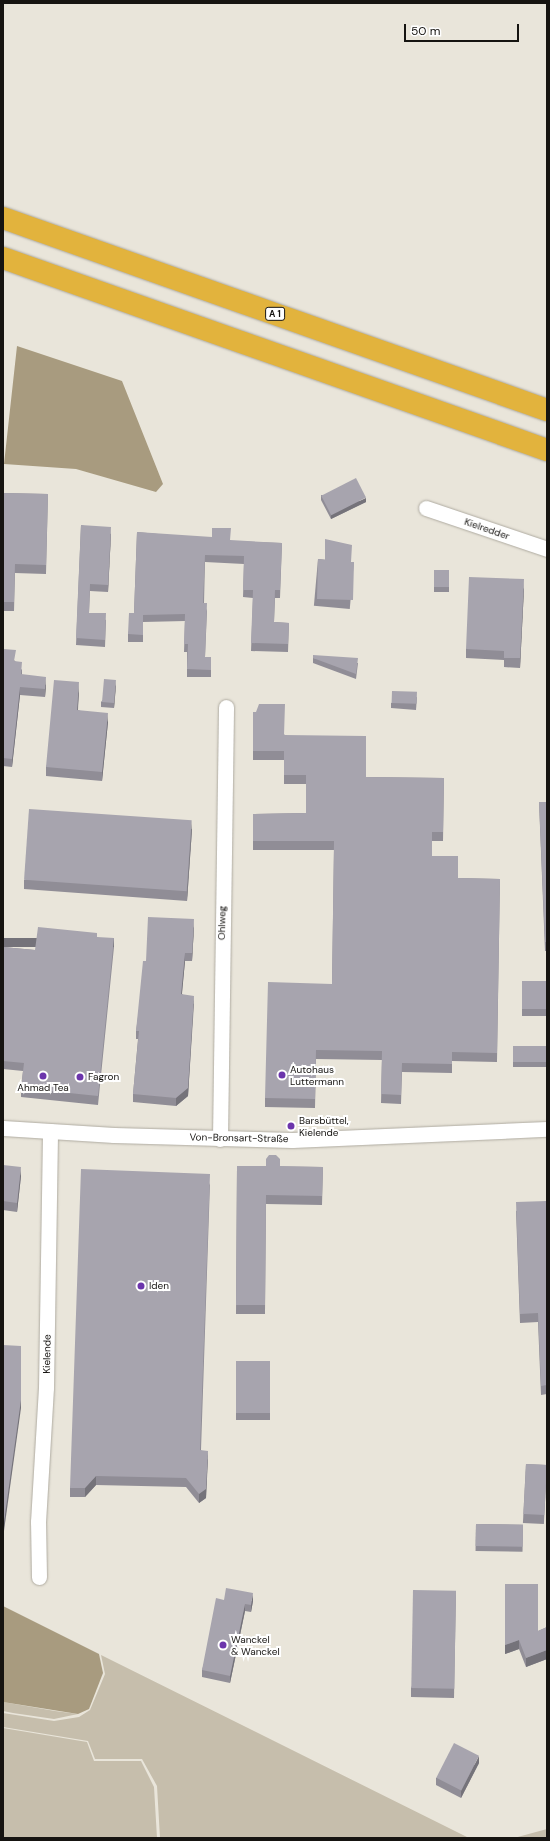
<!DOCTYPE html>
<html>
<head>
<meta charset="utf-8">
<style>
  body { margin:0 }
  #map { position:relative; width:550px; height:1841px; overflow:hidden; background:#e9e5da; font-family:"DM Sans",sans-serif }
  div>[style] { position:absolute }
  [style*='--x'] { left:calc(var(--x)*1px); top:calc(var(--y)*1px); width:calc(var(--w)*1px); rotate:calc(var(--a)*1deg) }
  .green>* { inset:0; background:#c6beac }
  .water>* { inset:0; background:#a89b7f }
  .roads { filter:drop-shadow(0 0 1px #afaba1) drop-shadow(0 0 1px #afaba1) }
  .street>* { height:15px; margin:-7.5px; padding:0 7.5px; transform-origin:7.5px; border-radius:7.5px; background:#fff }
  .highway>* { height:22px; margin:-11px; padding:0 11px; transform-origin:11px; border-radius:11px; background:#e2b33d }
  .wall>* { inset:0; background:#908d96; transform-origin:0 0 }
  .shaded-wall>* { inset:0; background:#75737a; transform-origin:0 0 }
  .building>* { inset:0; background:#a7a4ae; transform-origin:0 0 }
  .dots>* { width:11px; height:11px; translate:-50% -50%; box-sizing:border-box; border:2px solid #fff; border-radius:50% }
  span { translate:-50% -50%; white-space:nowrap; text-align:center; line-height:1.15; -webkit-text-stroke:4px #fff; paint-order:stroke }
  .shield-label span { padding:1px 3px; background:#fff; border:1px solid; border-radius:3px; -webkit-text-stroke-width:0 }
  .shield-label { font-size:9px; color:#161411; font-weight:700 }
  .street-label { font-size:10px; color:#161411 }
  .poi-label { font-size:10px; color:#161411 }
  .left { translate:0 -50%; text-align:left }
  .frame { position:absolute; inset:0; border:4px solid #161411; pointer-events:none }
  .scale { position:absolute; left:404px; top:24px; width:115px; height:18px; box-sizing:border-box; border:2px solid #161411; border-top:0; padding-left:5px; font-size:12px; line-height:14px; white-space:nowrap; color:#161411; -webkit-text-stroke:3px #fff; paint-order:stroke }
</style>
</head>
<body>
<div id="map">
  <div class="green">
    <i style="clip-path:polygon(101px 1655px,469px 1838px,160px 1838px,157px 1786px,142px 1759px,95px 1759px,88px 1741px,3px 1727px,3px 1713px,54px 1721px,79px 1717px,90px 1710px,105px 1674px)"></i>
    <i style="clip-path:polygon(3px 1702px,55px 1711px,78px 1714px,54px 1719px,13px 1713px,3px 1711px)"></i>
    <i style="clip-path:polygon(3px 1728px,87px 1742px,94px 1761px,141px 1761px,154px 1787px,157px 1838px,3px 1838px)"></i>
    <i style="clip-path:polygon(547px 1829px,547px 1838px,514px 1838px)"></i>
  </div>
  <div class="water">
    <i style="clip-path:polygon(17px 346px,122px 381px,163px 484px,156px 492px,76px 469px,4px 464px)"></i>
    <i style="clip-path:polygon(3px 1606px,99px 1654px,103px 1673px,89px 1709px,78px 1714px,3px 1702px)"></i>
  </div>
  <div class="roads">
    <div class="street">
      <i style="--x:426;--y:508;--w:128;--a:18.7"></i>
      <i style="--x:3;--y:1128;--w:111;--a:3.6"></i>
      <i style="--x:114;--y:1135;--w:178;--a:1.6"></i>
      <i style="--x:292;--y:1140;--w:255;--a:-2.5"></i>
      <i style="--x:220;--y:1139;--w:432;--a:-89.2"></i>
      <i style="--x:39;--y:1577;--w:55;--a:-91"></i>
      <i style="--x:38;--y:1522;--w:134;--a:-86.6"></i>
      <i style="--x:46;--y:1388;--w:257;--a:-89.1"></i>
    </div>
    <div class="highway">
      <i style="--x:3;--y:218;--w:577;--a:19.44"></i>
      <i style="--x:3;--y:258;--w:577;--a:19.44"></i>
    </div>
  </div>
  <div class="wall">
    <i style="clip-path:polygon(3px 493px,48px 494px,46px 574px,15px 573px,14px 611px,3px 611px)"></i>
    <i style="clip-path:polygon(321px 495px,366px 502px,331px 519px,321px 500px)"></i>
    <i style="clip-path:polygon(81px 525px,111px 534px,108px 592px,90px 591px,89px 613px,106px 620px,105px 647px,76px 645px)"></i>
    <i style="clip-path:polygon(137px 532px,231px 541px,282px 543px,280px 598px,275px 598px,274px 622px,289px 623px,288px 652px,251px 651px,253px 598px,243px 597px,244px 564px,205px 562px,204px 603px,207px 611px,205px 657px,211px 657px,211px 677px,187px 677px,187px 652px,184px 652px,185px 621px,143px 622px,143px 642px,128px 642px,128px 634px,134px 613px)"></i>
    <i style="left:318px;top:559px;width:36px;height:47px;rotate:5deg"></i>
    <i style="left:434px;top:570px;width:15px;height:22px"></i>
    <i style="clip-path:polygon(524px 588px,520px 668px,504px 667px,504px 660px,466px 658px,466px 649px)"></i>
    <i style="clip-path:polygon(3px 649px,15px 661px,22px 670px,22px 675px,46px 685px,45px 697px,20px 695px,12px 767px,3px 766px)"></i>
    <i style="clip-path:polygon(313px 658px,358px 663px,356px 679px,313px 663px)"></i>
    <i style="clip-path:polygon(116px 685px,114px 708px,101px 707px,101px 702px)"></i>
    <i style="clip-path:polygon(79px 691px,78px 710px,108px 722px,102px 781px,46px 776px,46px 767px)"></i>
    <i style="clip-path:polygon(417px 697px,416px 710px,391px 708px,391px 703px)"></i>
    <i style="clip-path:polygon(253px 712px,285px 735px,366px 777px,444px 778px,443px 841px,432px 841px,432px 856px,458px 878px,500px 879px,497px 1062px,452px 1061px,452px 1073px,402px 1072px,401px 1104px,381px 1103px,382px 1060px,316px 1059px,315px 1108px,265px 1107px,265px 1098px,332px 984px,334px 850px,253px 850px,253px 814px,306px 813px,306px 784px,284px 784px,284px 760px,253px 760px)"></i>
    <i style="clip-path:polygon(539px 802px,547px 802px,547px 951px,545px 951px)"></i>
    <i style="clip-path:polygon(192px 829px,187px 901px,24px 889px,24px 880px)"></i>
    <i style="clip-path:polygon(194px 927px,192px 961px,185px 961px,182px 994px,194px 1004px,188px 1096px,176px 1106px,133px 1102px,133px 1094px,138px 1039px,136px 1039px,136px 1031px,146px 961px)"></i>
    <i style="clip-path:polygon(97px 937px,114px 947px,98px 1105px,21px 1097px,21px 1088px,23px 1071px,3px 1069px,3px 947px,35px 950px)"></i>
    <i style="left:547px;top:981px;width:35px;height:25px;rotate:90deg"></i>
    <i style="left:547px;top:1046px;width:21px;height:34px;rotate:90deg"></i>
    <i style="clip-path:polygon(3px 1165px,21px 1176px,17px 1212px,3px 1210px)"></i>
    <i style="clip-path:polygon(237px 1166px,323px 1167px,322px 1205px,266px 1204px,265px 1314px,236px 1314px)"></i>
    <i style="clip-path:polygon(210px 1183px,201px 1450px,208px 1460px,206px 1498px,199px 1503px,186px 1487px,96px 1485px,85px 1497px,70px 1497px,70px 1488px)"></i>
    <i style="clip-path:polygon(547px 1201px,547px 1394px,541px 1395px,538px 1322px,520px 1323px,516px 1211px)"></i>
    <i style="left:236px;top:1361px;width:34px;height:59px"></i>
    <i style="left:526px;top:1464px;width:21px;height:59px;rotate:3deg"></i>
    <i style="left:476px;top:1524px;width:47px;height:27px;rotate:1deg"></i>
    <i style="clip-path:polygon(505px 1584px,538px 1631px,547px 1627px,547px 1659px,526px 1667px,519px 1649px,505px 1654px)"></i>
    <i style="clip-path:polygon(456px 1591px,454px 1698px,411px 1697px,411px 1688px)"></i>
    <i style="clip-path:polygon(224px 1600px,253px 1601px,251px 1612px,245px 1611px,230px 1683px,202px 1677px,202px 1670px)"></i>
    <i style="clip-path:polygon(479px 1763px,461px 1798px,436px 1785px,436px 1778px)"></i>
  </div>
  <div class="shaded-wall">
    <i style="clip-path:polygon(366px 498px,366px 502px,331px 519px,331px 514px)"></i>
    <i style="clip-path:polygon(111px 527px,111px 534px,108px 592px,108px 585px)"></i>
    <i style="clip-path:polygon(524px 579px,524px 588px,520px 668px,520px 658px)"></i>
    <i style="clip-path:polygon(46px 677px,46px 685px,45px 697px,45px 689px)"></i>
    <i style="clip-path:polygon(116px 680px,116px 685px,114px 708px,114px 703px)"></i>
    <i style="clip-path:polygon(79px 682px,79px 691px,77px 719px,77px 710px)"></i>
    <i style="clip-path:polygon(20px 687px,20px 695px,12px 767px,12px 759px)"></i>
    <i style="clip-path:polygon(108px 713px,108px 722px,102px 781px,102px 772px)"></i>
    <i style="clip-path:polygon(192px 820px,192px 829px,187px 901px,187px 892px)"></i>
    <i style="clip-path:polygon(194px 919px,194px 927px,192px 961px,192px 953px)"></i>
    <i style="left:114px;top:938px;width:9px;height:159px;rotate:90deg"></i>
    <i style="clip-path:polygon(185px 953px,185px 961px,181px 1002px,181px 994px)"></i>
    <i style="clip-path:polygon(194px 996px,188px 1096px,176px 1106px,176px 1098px)"></i>
    <i style="clip-path:polygon(21px 1167px,21px 1176px,17px 1212px,17px 1203px)"></i>
    <i style="clip-path:polygon(21px 1346px,21px 1408px,3px 1538px,3px 1529px)"></i>
    <i style="clip-path:polygon(208px 1451px,206px 1498px,199px 1503px,199px 1494px)"></i>
    <i style="clip-path:polygon(96px 1476px,96px 1485px,85px 1497px,85px 1488px)"></i>
    <i style="clip-path:polygon(253px 1593px,253px 1601px,251px 1612px,251px 1605px)"></i>
    <i style="clip-path:polygon(245px 1604px,245px 1611px,230px 1683px,230px 1676px)"></i>
    <i style="clip-path:polygon(519px 1640px,519px 1649px,505px 1654px,505px 1645px)"></i>
    <i style="clip-path:polygon(547px 1650px,547px 1659px,526px 1667px,526px 1658px)"></i>
    <i style="clip-path:polygon(479px 1756px,479px 1763px,461px 1798px,461px 1791px)"></i>
  </div>
  <div class="building">
    <i style="left:356px;top:478px;width:22px;height:39px;rotate:63deg"></i>
    <i style="clip-path:polygon(3px 493px,48px 494px,46px 565px,15px 564px,14px 602px,3px 602px)"></i>
    <i style="clip-path:polygon(81px 525px,111px 527px,108px 585px,90px 584px,89px 613px,106px 613px,105px 640px,76px 638px)"></i>
    <i style="clip-path:polygon(212px 528px,231px 528px,230px 540px,282px 543px,280px 590px,275px 590px,274px 622px,289px 623px,288px 644px,251px 643px,253px 590px,243px 590px,244px 556px,205px 555px,203px 603px,207px 603px,205px 657px,211px 657px,211px 670px,187px 669px,188px 644px,184px 644px,185px 614px,143px 615px,143px 635px,128px 634px,129px 613px,134px 613px,137px 532px,212px 537px)"></i>
    <i style="clip-path:polygon(325px 539px,352px 545px,351px 562px,354px 562px,353px 600px,317px 599px,318px 559px,325px 560px)"></i>
    <i style="left:434px;top:570px;width:15px;height:17px"></i>
    <i style="clip-path:polygon(469px 577px,524px 579px,520px 658px,504px 658px,504px 651px,466px 649px)"></i>
    <i style="clip-path:polygon(3px 649px,16px 650px,14px 661px,22px 662px,21px 674px,46px 677px,45px 689px,20px 687px,12px 759px,3px 758px)"></i>
    <i style="clip-path:polygon(313px 655px,358px 658px,356px 674px,313px 658px)"></i>
    <i style="left:104px;top:679px;width:12px;height:23px;rotate:5deg"></i>
    <i style="clip-path:polygon(54px 680px,79px 682px,77px 710px,108px 713px,102px 772px,46px 767px)"></i>
    <i style="left:392px;top:691px;width:25px;height:12px;rotate:2deg"></i>
    <i style="clip-path:polygon(259px 704px,285px 704px,284px 735px,366px 736px,366px 777px,444px 778px,443px 832px,432px 832px,432px 856px,458px 856px,458px 878px,500px 879px,497px 1053px,452px 1052px,452px 1064px,402px 1063px,401px 1095px,381px 1094px,382px 1051px,316px 1050px,315px 1099px,265px 1098px,268px 982px,332px 984px,334px 841px,253px 841px,253px 814px,306px 813px,306px 775px,284px 775px,284px 751px,253px 751px,253px 712px,256px 712px)"></i>
    <i style="clip-path:polygon(539px 802px,547px 802px,547px 942px,545px 942px)"></i>
    <i style="left:29px;top:809px;width:163px;height:71px;rotate:4deg"></i>
    <i style="clip-path:polygon(148px 917px,194px 919px,192px 953px,185px 953px,181px 994px,194px 996px,188px 1088px,176px 1098px,133px 1094px,139px 1031px,136px 1031px,143px 961px,146px 961px)"></i>
    <i style="clip-path:polygon(38px 927px,97px 933px,97px 937px,114px 938px,98px 1096px,21px 1088px,24px 1063px,3px 1061px,3px 947px,35px 950px)"></i>
    <i style="left:547px;top:981px;width:28px;height:25px;rotate:90deg"></i>
    <i style="left:547px;top:1046px;width:16px;height:34px;rotate:90deg"></i>
    <i style="clip-path:polygon(269px 1155px,276px 1155px,280px 1159px,280px 1166px,323px 1167px,322px 1196px,266px 1195px,265px 1305px,236px 1305px,237px 1166px,266px 1166px,266px 1159px)"></i>
    <i style="clip-path:polygon(3px 1165px,21px 1167px,17px 1203px,3px 1201px)"></i>
    <i style="clip-path:polygon(81px 1169px,210px 1174px,200px 1450px,208px 1451px,206px 1489px,199px 1494px,186px 1478px,96px 1476px,85px 1488px,70px 1488px)"></i>
    <i style="clip-path:polygon(547px 1201px,547px 1385px,541px 1386px,538px 1313px,520px 1314px,516px 1202px)"></i>
    <i style="clip-path:polygon(3px 1345px,21px 1346px,21px 1400px,3px 1529px)"></i>
    <i style="left:236px;top:1361px;width:34px;height:52px"></i>
    <i style="left:526px;top:1464px;width:21px;height:50px;rotate:3deg"></i>
    <i style="left:476px;top:1524px;width:47px;height:22px;rotate:1deg"></i>
    <i style="clip-path:polygon(505px 1584px,538px 1584px,538px 1631px,547px 1627px,547px 1650px,526px 1658px,519px 1640px,505px 1645px)"></i>
    <i style="clip-path:polygon(226px 1588px,253px 1593px,251px 1605px,245px 1604px,230px 1676px,202px 1670px,216px 1598px,224px 1600px)"></i>
    <i style="left:413px;top:1590px;width:43px;height:98px;rotate:1deg"></i>
    <i style="left:454px;top:1743px;width:28px;height:39px;rotate:27deg"></i>
  </div>
  <div class="dots">
    <i style="left:282px;top:1075px;background:#6c35ac"></i>
    <i style="left:43px;top:1076px;background:#6c35ac"></i>
    <i style="left:80px;top:1077px;background:#6c35ac"></i>
    <i style="left:291px;top:1126px;background:#6c35ac"></i>
    <i style="left:141px;top:1286px;background:#6c35ac"></i>
    <i style="left:223px;top:1645px;background:#6c35ac"></i>
  </div>
  <div class="shield-label">
    <span style="left:275px;top:314px">A 1</span>
  </div>
  <div class="street-label">
    <span style="left:487px;top:529px;rotate:19deg">Kielredder</span>
    <span style="left:222px;top:923px;rotate:-89deg">Ohlweg</span>
    <span style="left:239px;top:1138px;rotate:1deg">Von-Bronsart-Straße</span>
    <span style="left:47px;top:1354px;rotate:-89deg">Kielende</span>
  </div>
  <div class="poi-label">
    <span class="left" style="left:290px;top:1075px">Autohaus<br>Luttermann</span>
    <span class="left" style="left:88px;top:1077px">Fagron</span>
    <span style="left:43px;top:1088px">Ahmad Tea</span>
    <span class="left" style="left:299px;top:1126px">Barsbüttel,<br>Kielende</span>
    <span class="left" style="left:149px;top:1286px">Iden</span>
    <span class="left" style="left:231px;top:1645px">Wanckel<br>&amp; Wanckel</span>
  </div>
  <div class="frame"></div>
  <div class="scale">50 m</div>
</div>
</body>
</html>
